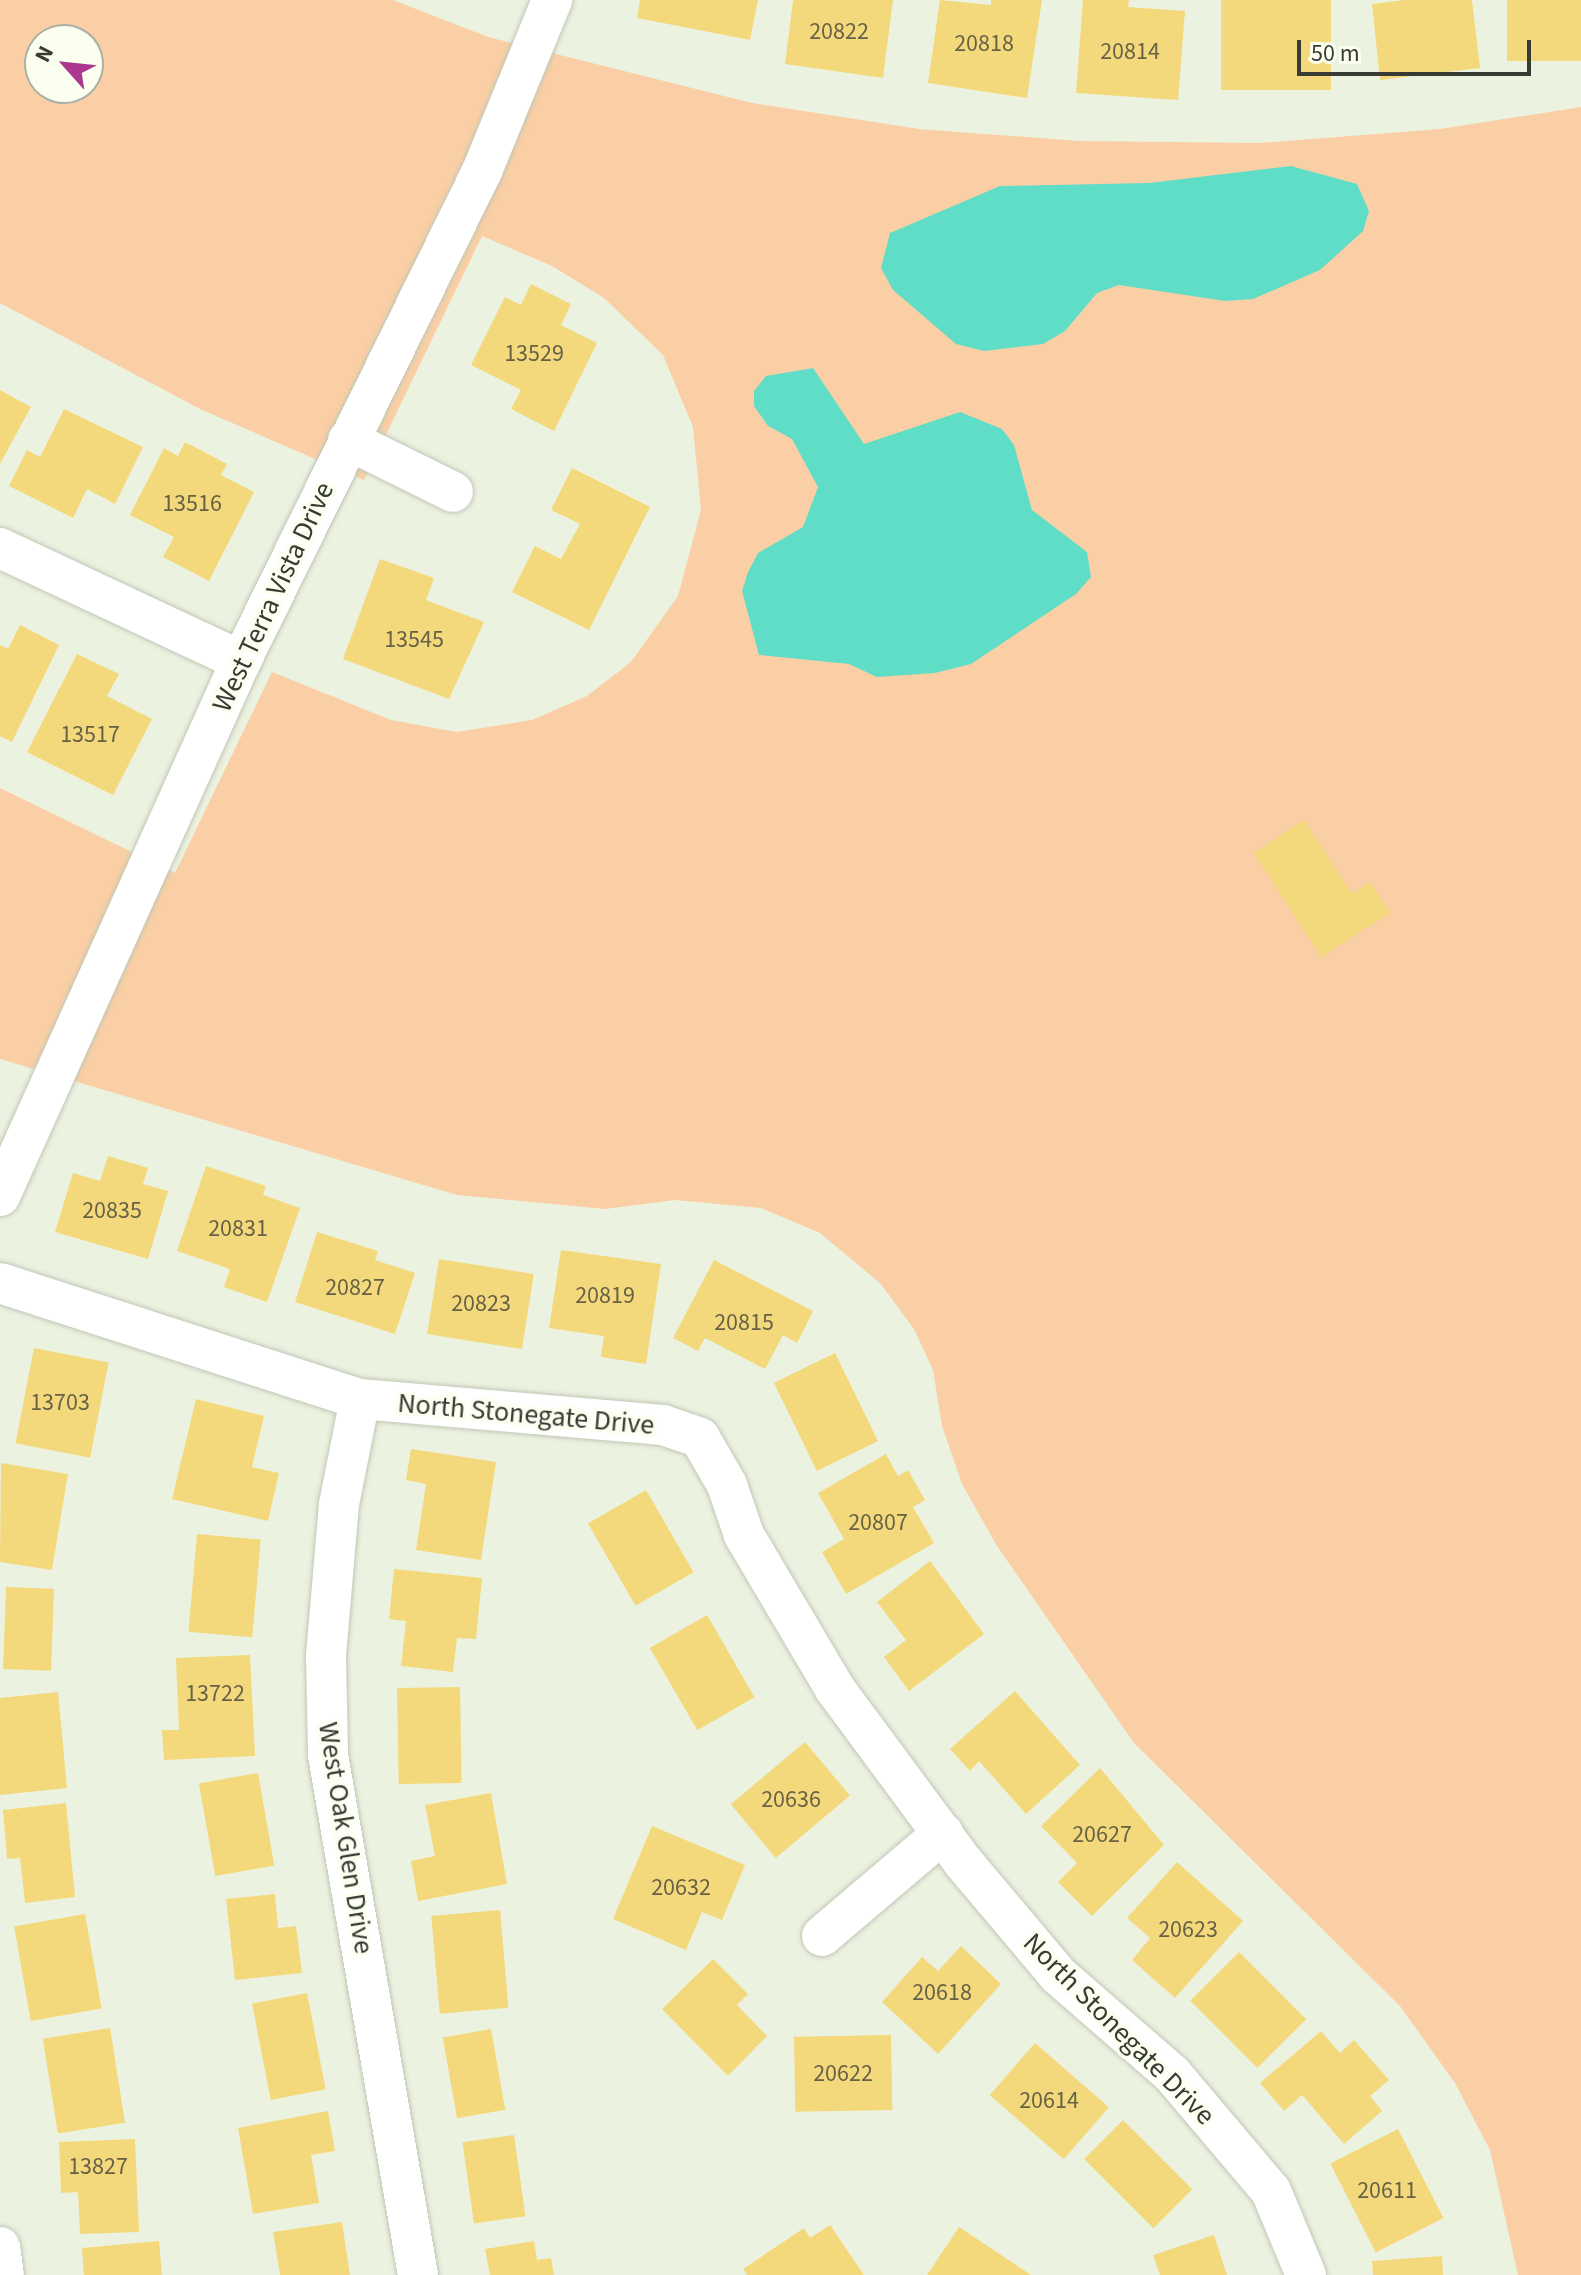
<!DOCTYPE html>
<html>
<head>
<meta charset="utf-8">
<style>
  body { margin:0 }
  #map { position:relative; width:1581px; height:2275px; overflow:hidden; background:#ecf2e0; font-family:"Source Sans 3",sans-serif }
  div>[style] { position:absolute }
  [style*='--x'] { left:calc(var(--x)*1px); top:calc(var(--y)*1px); width:calc(var(--w)*1px); rotate:calc(var(--a)*1deg) }
  .green>* { inset:0; background:#facfa5 }
  .water>* { inset:0; background:#60ddc6 }
  .building>* { inset:0; background:#f4d97c; transform-origin:0 0 }
  .roads { filter:drop-shadow(0 0 2px #c1c7b6) drop-shadow(0 0 2px #c1c7b6) }
  .minor>* { height:40px; margin:-20px; padding:0 20px; transform-origin:20px; border-radius:20px; background:#fff }
  span { translate:-50% -50%; white-space:nowrap; text-align:center; line-height:1.15; -webkit-text-stroke:7px #fafff0; paint-order:stroke }
  .number-label { font-size:24px; color:#676246 }
  .number-label span { -webkit-text-stroke-width:0 }
  .street-label { font-size:28px; color:#383b34 }
  .north { position:absolute; left:24px; top:24px; width:80px; height:80px; box-sizing:border-box; background:#fafff0; border:2px solid #acb1a5; border-radius:50%; rotate:297deg; font-size:22px; font-weight:700; line-height:32px; text-align:center; color:#383b34 }
  .north::after { content:''; display:block; margin:auto; width:28px; height:36px; background:#ac378f; clip-path:polygon(50% 0,100% 100%,50% 72%,0 100%) }
  .scale { position:absolute; left:1297px; top:40px; width:234px; height:36px; box-sizing:border-box; border:4px solid #383b34; border-top:0; padding-left:10px; font-size:24px; line-height:28px; white-space:nowrap; color:#383b34; -webkit-text-stroke:6px #fafff0; paint-order:stroke }
</style>
</head>
<body>
<div id="map">
  <div class="green">
    <i style="clip-path:polygon(evenodd,0 0,393px 0,488px 37px,752px 103px,919px 129px,1079px 141px,1260px 143px,1440px 129px,1581px 107px,1581px 2275px,1518px 2275px,1490px 2150px,1455px 2083px,1400px 2006px,1134px 1743px,997px 1546px,962px 1484px,942px 1426px,933px 1370px,914px 1329px,880px 1283px,820px 1233px,761px 1208px,675px 1200px,605px 1209px,457px 1195px,0 1059px,0 788px,175px 873px,272px 672px,391px 720px,457px 732px,532px 720px,587px 696px,631px 662px,678px 596px,701px 510px,693px 427px,663px 355px,604px 298px,552px 266px,482px 236px,364px 480px,202px 410px,0 303px,0 0,40px 40px,88px 40px,88px 88px,40px 88px,40px 40px)"></i>
  </div>
  <div class="water">
    <i style="clip-path:polygon(1291px 166px,1357px 184px,1369px 211px,1363px 231px,1320px 270px,1253px 299px,1225px 301px,1119px 285px,1097px 293px,1065px 331px,1043px 344px,984px 351px,956px 344px,893px 290px,881px 268px,890px 233px,1000px 186px,1149px 183px)"></i>
    <i style="clip-path:polygon(813px 368px,864px 444px,960px 412px,1002px 429px,1014px 445px,1032px 510px,1087px 552px,1091px 577px,1076px 594px,971px 664px,935px 673px,877px 677px,849px 664px,759px 655px,742px 591px,748px 572px,758px 553px,803px 527px,818px 487px,792px 439px,768px 426px,754px 406px,754px 391px,766px 376px)"></i>
  </div>
  <div class="building">
    <i style="clip-path:polygon(640px 0,758px 0,750px 40px,637px 18px)"></i>
    <i style="clip-path:polygon(793px 0,893px 0,883px 78px,785px 64px)"></i>
    <i style="clip-path:polygon(940px 0,991px 5px,991px 0,1042px 0,1027px 98px,928px 83px)"></i>
    <i style="clip-path:polygon(1083px 0,1129px 0,1128px 7px,1185px 11px,1178px 100px,1076px 93px)"></i>
    <i style="left:1221px;top:0;width:110px;height:90px"></i>
    <i style="clip-path:polygon(1404px 0,1472px 0,1480px 68px,1380px 80px,1372px 4px)"></i>
    <i style="left:1507px;top:0;width:74px;height:61px"></i>
    <i style="clip-path:polygon(531px 284px,571px 304px,561px 325px,597px 343px,554px 431px,511px 409px,521px 390px,471px 365px,505px 297px,521px 305px)"></i>
    <i style="clip-path:polygon(0 390px,31px 407px,0 464px)"></i>
    <i style="clip-path:polygon(64px 409px,143px 447px,115px 504px,87px 489px,73px 518px,9px 486px,27px 450px,40px 457px)"></i>
    <i style="clip-path:polygon(185px 442px,227px 464px,221px 475px,254px 492px,209px 581px,163px 557px,174px 537px,130px 515px,164px 448px,178px 456px)"></i>
    <i style="clip-path:polygon(572px 468px,650px 507px,589px 630px,512px 592px,535px 546px,561px 559px,580px 524px,551px 510px)"></i>
    <i style="clip-path:polygon(380px 559px,434px 578px,426px 600px,484px 622px,449px 699px,343px 659px)"></i>
    <i style="clip-path:polygon(20px 625px,59px 645px,12px 742px,0 736px,0 645px,8px 649px)"></i>
    <i style="clip-path:polygon(77px 654px,119px 674px,107px 696px,152px 719px,113px 795px,27px 752px)"></i>
    <i style="clip-path:polygon(1304px 820px,1352px 894px,1370px 882px,1390px 913px,1321px 957px,1254px 853px)"></i>
    <i style="clip-path:polygon(108px 1156px,148px 1168px,143px 1184px,168px 1191px,148px 1259px,55px 1232px,73px 1173px,100px 1181px)"></i>
    <i style="clip-path:polygon(206px 1166px,266px 1186px,263px 1195px,300px 1208px,267px 1302px,224px 1287px,230px 1269px,177px 1251px)"></i>
    <i style="clip-path:polygon(317px 1232px,378px 1251px,375px 1260px,415px 1273px,395px 1334px,295px 1302px)"></i>
    <i style="clip-path:polygon(561px 1250px,661px 1264px,646px 1364px,601px 1357px,604px 1336px,549px 1328px)"></i>
    <i style="left:439px;top:1259px;width:96px;height:76px;rotate:9deg"></i>
    <i style="clip-path:polygon(714px 1260px,813px 1311px,797px 1343px,783px 1335px,765px 1369px,705px 1338px,698px 1351px,673px 1338px)"></i>
    <i style="left:34px;top:1348px;width:76px;height:97px;rotate:11deg"></i>
    <i style="left:835px;top:1353px;width:98px;height:68px;rotate:64deg"></i>
    <i style="clip-path:polygon(196px 1399px,264px 1416px,252px 1467px,279px 1473px,268px 1521px,172px 1499px)"></i>
    <i style="clip-path:polygon(411px 1449px,496px 1462px,481px 1560px,416px 1550px,426px 1484px,406px 1480px)"></i>
    <i style="clip-path:polygon(886px 1454px,898px 1476px,908px 1470px,925px 1500px,913px 1507px,934px 1543px,846px 1594px,822px 1552px,844px 1539px,818px 1493px)"></i>
    <i style="clip-path:polygon(1px 1463px,68px 1474px,52px 1570px,0 1562px)"></i>
    <i style="left:646px;top:1490px;width:95px;height:67px;rotate:60deg"></i>
    <i style="left:197px;top:1534px;width:64px;height:98px;rotate:5deg"></i>
    <i style="clip-path:polygon(930px 1561px,984px 1634px,909px 1691px,884px 1657px,906px 1640px,877px 1602px)"></i>
    <i style="clip-path:polygon(394px 1569px,482px 1578px,476px 1639px,457px 1638px,453px 1672px,401px 1666px,406px 1621px,389px 1619px)"></i>
    <i style="left:6px;top:1587px;width:48px;height:82px;rotate:2deg"></i>
    <i style="left:707px;top:1615px;width:95px;height:66px;rotate:60deg"></i>
    <i style="clip-path:polygon(250px 1655px,255px 1756px,164px 1760px,162px 1730px,179px 1730px,176px 1658px)"></i>
    <i style="left:460px;top:1687px;width:96px;height:63px;rotate:89deg"></i>
    <i style="clip-path:polygon(1015px 1691px,1080px 1765px,1026px 1814px,979px 1761px,970px 1771px,950px 1749px)"></i>
    <i style="clip-path:polygon(58px 1692px,67px 1788px,0 1795px,0 1698px)"></i>
    <i style="left:805px;top:1742px;width:70px;height:97px;rotate:50deg"></i>
    <i style="clip-path:polygon(1100px 1768px,1164px 1845px,1092px 1916px,1058px 1882px,1077px 1863px,1041px 1826px)"></i>
    <i style="left:258px;top:1773px;width:94px;height:60px;rotate:80deg"></i>
    <i style="clip-path:polygon(491px 1793px,507px 1884px,418px 1901px,411px 1861px,435px 1856px,425px 1805px)"></i>
    <i style="clip-path:polygon(66px 1803px,75px 1897px,25px 1903px,20px 1858px,7px 1859px,3px 1810px)"></i>
    <i style="clip-path:polygon(652px 1826px,745px 1865px,722px 1920px,702px 1912px,686px 1950px,613px 1919px)"></i>
    <i style="clip-path:polygon(1177px 1862px,1243px 1921px,1175px 1998px,1132px 1960px,1150px 1938px,1127px 1918px)"></i>
    <i style="clip-path:polygon(275px 1894px,278px 1928px,296px 1926px,302px 1973px,235px 1980px,226px 1899px)"></i>
    <i style="left:500px;top:1910px;width:98px;height:69px;rotate:85deg"></i>
    <i style="left:85px;top:1914px;width:96px;height:72px;rotate:80deg"></i>
    <i style="clip-path:polygon(961px 1946px,1001px 1984px,938px 2054px,882px 2002px,922px 1957px,938px 1971px)"></i>
    <i style="left:1239px;top:1952px;width:95px;height:69px;rotate:45deg"></i>
    <i style="clip-path:polygon(713px 1959px,748px 1994px,737px 2005px,767px 2036px,728px 2076px,662px 2009px)"></i>
    <i style="left:307px;top:1993px;width:98px;height:56px;rotate:79deg"></i>
    <i style="left:110px;top:2028px;width:96px;height:68px;rotate:81deg"></i>
    <i style="left:491px;top:2029px;width:82px;height:49px;rotate:80deg"></i>
    <i style="clip-path:polygon(1321px 2031px,1340px 2053px,1354px 2040px,1389px 2080px,1370px 2096px,1382px 2111px,1344px 2144px,1302px 2095px,1284px 2111px,1260px 2083px)"></i>
    <i style="left:891px;top:2035px;width:75px;height:97px;rotate:89deg"></i>
    <i style="left:1035px;top:2043px;width:98px;height:69px;rotate:41deg"></i>
    <i style="clip-path:polygon(328px 2111px,335px 2151px,311px 2155px,319px 2203px,253px 2214px,238px 2128px)"></i>
    <i style="left:1123px;top:2120px;width:98px;height:55px;rotate:45deg"></i>
    <i style="left:1398px;top:2129px;width:100px;height:76px;rotate:63deg"></i>
    <i style="left:514px;top:2135px;width:82px;height:52px;rotate:82deg"></i>
    <i style="clip-path:polygon(135px 2139px,139px 2232px,80px 2234px,78px 2192px,61px 2193px,59px 2142px)"></i>
    <i style="clip-path:polygon(342px 2222px,350px 2275px,280px 2275px,273px 2232px)"></i>
    <i style="clip-path:polygon(830px 2225px,864px 2275px,747px 2275px,743px 2269px,804px 2228px,810px 2238px)"></i>
    <i style="clip-path:polygon(959px 2227px,1031px 2275px,927px 2275px)"></i>
    <i style="clip-path:polygon(1214px 2235px,1227px 2275px,1160px 2275px,1153px 2255px)"></i>
    <i style="clip-path:polygon(159px 2241px,162px 2275px,84px 2275px,82px 2248px)"></i>
    <i style="clip-path:polygon(534px 2241px,537px 2260px,551px 2258px,554px 2275px,490px 2275px,485px 2249px)"></i>
    <i style="clip-path:polygon(1442px 2256px,1443px 2275px,1373px 2275px,1372px 2261px)"></i>
  </div>
  <div class="roads">
    <div class="minor">
      <i style="--x:348;--y:440;--w:117;--a:26.3"></i>
      <i style="--x:0;--y:548;--w:266;--a:25.1"></i>
      <i style="--x:0;--y:1196;--w:587;--a:-65.75"></i>
      <i style="--x:241;--y:661;--w:546;--a:-63.81"></i>
      <i style="--x:482;--y:171;--w:185;--a:-67.7"></i>
      <i style="--x:0;--y:1283;--w:378;--a:17.9"></i>
      <i style="--x:360;--y:1399;--w:304;--a:4.9"></i>
      <i style="--x:663;--y:1425;--w:39;--a:19"></i>
      <i style="--x:700;--y:1438;--w:54;--a:60.1"></i>
      <i style="--x:727;--y:1485;--w:53;--a:71.2"></i>
      <i style="--x:744;--y:1535;--w:179;--a:59.4"></i>
      <i style="--x:835;--y:1689;--w:215;--a:53.5"></i>
      <i style="--x:963;--y:1862;--w:148;--a:49.9"></i>
      <i style="--x:1058;--y:1975;--w:151;--a:41"></i>
      <i style="--x:1172;--y:2074;--w:153;--a:49.8"></i>
      <i style="--x:1271;--y:2191;--w:91;--a:67.4"></i>
      <i style="--x:360;--y:1399;--w:107;--a:101.3"></i>
      <i style="--x:339;--y:1504;--w:153;--a:94.9"></i>
      <i style="--x:326;--y:1656;--w:99;--a:88.8"></i>
      <i style="--x:328;--y:1755;--w:528;--a:80.18"></i>
      <i style="--x:822;--y:1936;--w:159;--a:-40.4"></i>
      <i style="--x:0;--y:2247;--w:28;--a:82"></i>
    </div>
  </div>
  <div class="number-label">
    <span style="left:839px;top:32px">20822</span>
    <span style="left:984px;top:44px">20818</span>
    <span style="left:1130px;top:52px">20814</span>
    <span style="left:534px;top:354px">13529</span>
    <span style="left:192px;top:504px">13516</span>
    <span style="left:414px;top:640px">13545</span>
    <span style="left:90px;top:735px">13517</span>
    <span style="left:112px;top:1211px">20835</span>
    <span style="left:238px;top:1229px">20831</span>
    <span style="left:355px;top:1288px">20827</span>
    <span style="left:605px;top:1296px">20819</span>
    <span style="left:481px;top:1304px">20823</span>
    <span style="left:744px;top:1323px">20815</span>
    <span style="left:60px;top:1403px">13703</span>
    <span style="left:878px;top:1523px">20807</span>
    <span style="left:215px;top:1694px">13722</span>
    <span style="left:791px;top:1800px">20636</span>
    <span style="left:1102px;top:1835px">20627</span>
    <span style="left:681px;top:1888px">20632</span>
    <span style="left:1188px;top:1930px">20623</span>
    <span style="left:942px;top:1993px">20618</span>
    <span style="left:843px;top:2074px">20622</span>
    <span style="left:1049px;top:2101px">20614</span>
    <span style="left:98px;top:2167px">13827</span>
    <span style="left:1387px;top:2191px">20611</span>
  </div>
  <div class="street-label">
    <span style="left:273px;top:597px;rotate:-65deg">West Terra Vista Drive</span>
    <span style="left:526px;top:1414px;rotate:5deg">North Stonegate Drive</span>
    <span style="left:346px;top:1838px;rotate:81deg">West Oak Glen Drive</span>
    <span style="left:1119px;top:2029px;rotate:45deg">North Stonegate Drive</span>
  </div>
  <div class="north">N</div>
  <div class="scale">50 m</div>
</div>
</body>
</html>
